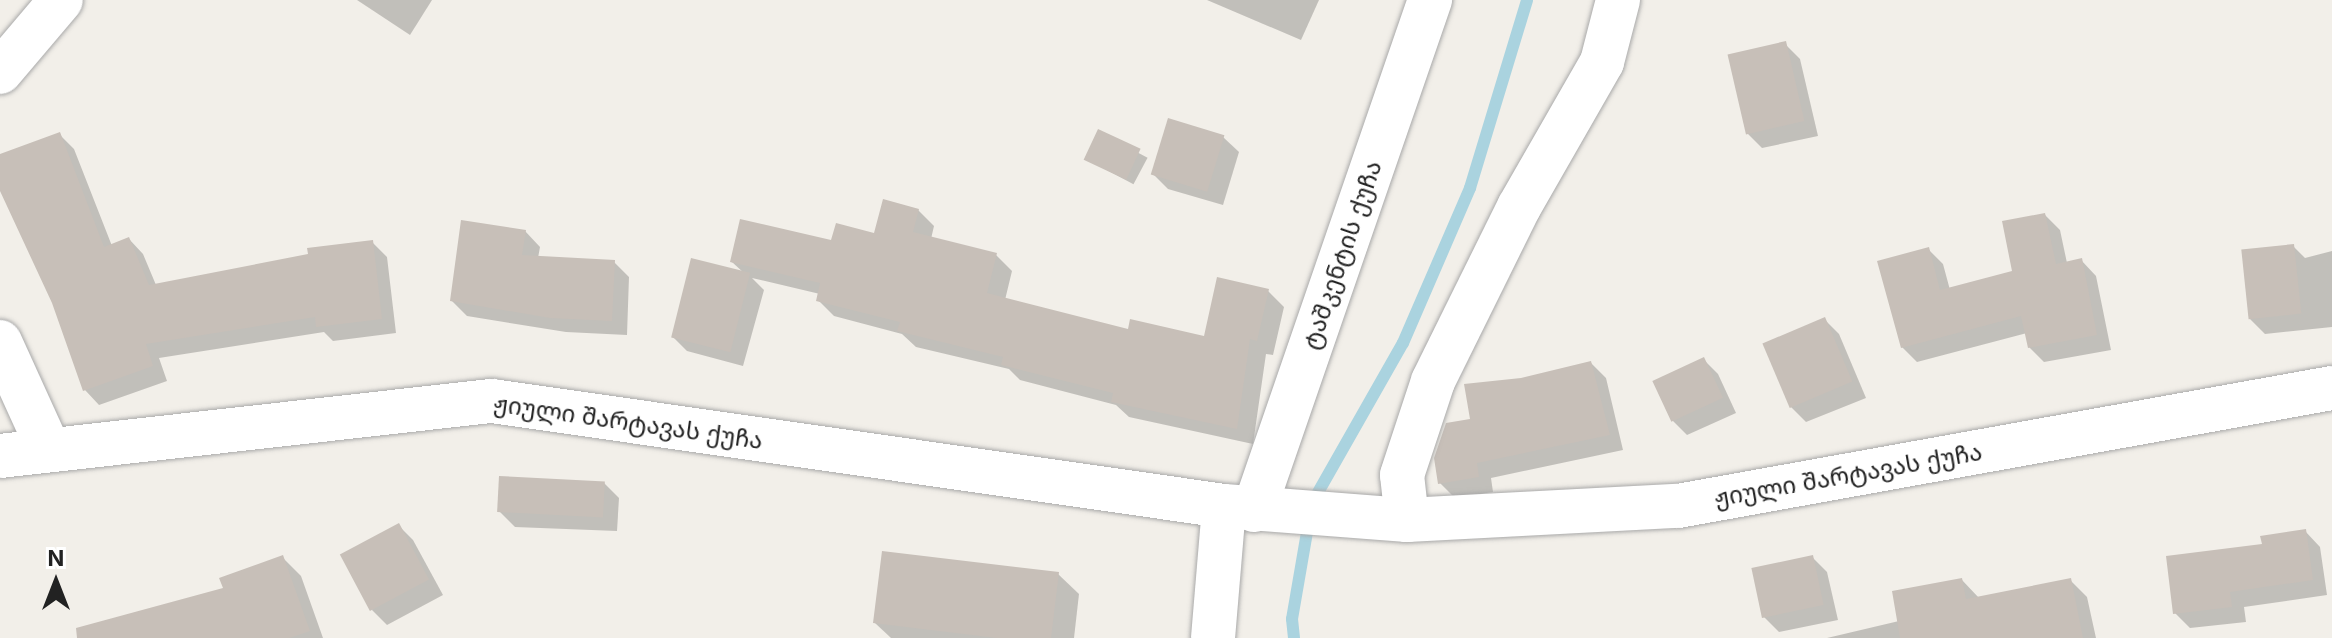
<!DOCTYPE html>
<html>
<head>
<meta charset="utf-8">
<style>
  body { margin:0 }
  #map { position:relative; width:2332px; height:638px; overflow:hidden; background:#f2efe9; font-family:Inter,"Noto Sans Georgian",sans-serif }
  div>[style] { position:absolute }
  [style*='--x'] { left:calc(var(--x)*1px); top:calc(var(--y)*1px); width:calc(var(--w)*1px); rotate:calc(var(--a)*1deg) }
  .shadow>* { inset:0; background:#0003; transform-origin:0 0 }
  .stream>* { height:12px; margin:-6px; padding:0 6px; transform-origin:6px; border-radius:6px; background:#aad3df }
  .building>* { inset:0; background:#c7bfb8; transform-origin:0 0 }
  .roads { filter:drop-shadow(0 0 2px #a9a9a9) drop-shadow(0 0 2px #a9a9a9) }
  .minor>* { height:44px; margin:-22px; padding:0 22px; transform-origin:22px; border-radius:22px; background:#fff }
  span { translate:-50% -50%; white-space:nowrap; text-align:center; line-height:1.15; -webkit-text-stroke:6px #fff; paint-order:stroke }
  .street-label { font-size:24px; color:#222 }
  .north { position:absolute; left:16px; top:542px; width:80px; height:80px; -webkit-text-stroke:6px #fff; paint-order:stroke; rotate:0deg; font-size:22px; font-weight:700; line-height:32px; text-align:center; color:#222 }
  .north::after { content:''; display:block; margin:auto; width:28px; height:36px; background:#222; clip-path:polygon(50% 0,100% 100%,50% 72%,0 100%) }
</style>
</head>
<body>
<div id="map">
  <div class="shadow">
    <i style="clip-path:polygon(357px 0,432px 0,410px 35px)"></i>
    <i style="clip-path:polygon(1207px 0,1319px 0,1301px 40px)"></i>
    <i style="clip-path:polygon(1785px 44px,1800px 59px,1818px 136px,1762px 148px,1747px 133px)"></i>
    <i style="left:1099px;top:132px;width:55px;height:30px;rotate:28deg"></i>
    <i style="clip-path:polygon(59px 134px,74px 149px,112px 246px,129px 239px,143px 254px,156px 285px,372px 242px,387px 257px,396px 333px,333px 341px,324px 332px,159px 358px,167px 381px,99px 405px,85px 390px,54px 302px,0 182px,0 156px)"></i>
    <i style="clip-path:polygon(1223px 137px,1239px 152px,1223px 205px,1168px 189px,1153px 174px)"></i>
    <i style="clip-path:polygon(918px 210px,934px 226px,931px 239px,996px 255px,1012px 271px,1005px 300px,1129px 331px,1205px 338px,1268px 291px,1284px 307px,1273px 355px,1266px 354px,1253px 444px,1129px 417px,1116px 405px,1020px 380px,1009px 369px,916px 347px,902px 334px,834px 316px,818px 300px,820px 294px,752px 278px,764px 290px,743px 366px,687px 351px,672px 336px,745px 274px,732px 262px,875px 236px)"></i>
    <i style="clip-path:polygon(2045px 215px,2060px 230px,2067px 263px,2081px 260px,2096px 276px,2111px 350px,2044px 362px,2029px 347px,2027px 333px,1917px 362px,1902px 347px,1928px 249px,1943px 264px,1950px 290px,2015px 273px)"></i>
    <i style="clip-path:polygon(525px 231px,540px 247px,538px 258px,614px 262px,629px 277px,627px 335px,566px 332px,467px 316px,452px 301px)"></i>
    <i style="clip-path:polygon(2293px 246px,2305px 258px,2332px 251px,2332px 327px,2265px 334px,2250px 319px)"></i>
    <i style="clip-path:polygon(1824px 319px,1839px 334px,1866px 398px,1806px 422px,1791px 407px,1764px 344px)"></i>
    <i style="clip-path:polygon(1703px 359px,1718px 374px,1736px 413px,1687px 435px,1672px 420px)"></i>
    <i style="clip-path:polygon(1591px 363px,1606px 378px,1623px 450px,1491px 478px,1493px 492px,1455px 498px,1440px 483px,1522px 380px)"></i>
    <i style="clip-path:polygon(604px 483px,619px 498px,617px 531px,515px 527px,500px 512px)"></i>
    <i style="clip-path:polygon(398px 525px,413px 540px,443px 595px,387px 625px,372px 610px)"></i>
    <i style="clip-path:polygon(2305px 531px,2320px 547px,2327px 595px,2244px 607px,2246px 622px,2190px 628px,2175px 613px,2264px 546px)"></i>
    <i style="clip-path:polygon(282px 557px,301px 576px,323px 638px,112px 638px,225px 589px)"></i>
    <i style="clip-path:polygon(1812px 557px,1827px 572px,1838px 620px,1779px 632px,1764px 617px)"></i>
    <i style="clip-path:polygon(1058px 574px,1079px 594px,1074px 638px,891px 638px,875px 623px)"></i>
    <i style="clip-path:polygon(1962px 580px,1979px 598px,2070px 580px,2087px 597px,2096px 638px,1827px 638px,1899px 621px)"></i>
  </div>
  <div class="stream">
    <i style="--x:1294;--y:638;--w:19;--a:-96"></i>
    <i style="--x:1292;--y:619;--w:118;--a:-80.2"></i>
    <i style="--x:1312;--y:503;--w:184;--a:-60.4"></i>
    <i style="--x:1403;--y:343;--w:169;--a:-66.6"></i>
    <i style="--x:1470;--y:188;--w:196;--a:-73.1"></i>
  </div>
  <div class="building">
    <i style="left:1786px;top:41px;width:82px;height:60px;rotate:77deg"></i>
    <i style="left:1168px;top:118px;width:59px;height:59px;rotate:17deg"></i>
    <i style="left:1098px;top:129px;width:47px;height:34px;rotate:25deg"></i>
    <i style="clip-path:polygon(60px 132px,104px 247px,129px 237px,149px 285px,308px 254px,307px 248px,373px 240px,382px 319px,316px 327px,315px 317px,146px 344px,153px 366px,83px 391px,52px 303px,0 191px,0 154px)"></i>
    <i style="clip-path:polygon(883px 199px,919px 209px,913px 232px,997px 253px,987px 293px,1128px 329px,1130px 319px,1204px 336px,1217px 277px,1269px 289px,1257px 341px,1250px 339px,1237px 429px,1111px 402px,1113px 393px,1001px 365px,1003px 357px,897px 331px,900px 322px,816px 301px,820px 283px,730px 262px,740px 219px,831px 240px,836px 223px,874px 233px)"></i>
    <i style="clip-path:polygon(2045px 213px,2056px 264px,2082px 258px,2097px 335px,2028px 348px,2021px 316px,1901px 348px,1877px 261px,1929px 247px,1940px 290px,2012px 271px,2002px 221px)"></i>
    <i style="clip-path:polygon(461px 220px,526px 230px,522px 255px,615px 260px,612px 321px,550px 318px,450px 301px)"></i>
    <i style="left:2294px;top:244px;width:70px;height:53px;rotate:84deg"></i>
    <i style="left:691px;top:258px;width:61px;height:82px;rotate:14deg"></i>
    <i style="left:1825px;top:317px;width:70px;height:68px;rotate:67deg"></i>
    <i style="left:1704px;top:357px;width:45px;height:57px;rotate:65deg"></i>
    <i style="clip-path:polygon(1591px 361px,1610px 435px,1477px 463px,1479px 477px,1438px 484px,1434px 458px,1446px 423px,1470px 419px,1464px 384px,1521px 378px)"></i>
    <i style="left:499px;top:476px;width:106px;height:36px;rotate:3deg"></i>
    <i style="left:399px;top:523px;width:64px;height:67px;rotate:62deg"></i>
    <i style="clip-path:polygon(2306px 529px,2313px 580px,2230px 592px,2232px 607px,2173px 614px,2166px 556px,2262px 544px,2260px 536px)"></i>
    <i style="clip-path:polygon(882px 551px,1059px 572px,1051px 638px,997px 638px,873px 623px)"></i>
    <i style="clip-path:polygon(283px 555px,310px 631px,289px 638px,77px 638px,76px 628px,223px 588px,219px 578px)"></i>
    <i style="left:1813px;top:555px;width:51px;height:63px;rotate:78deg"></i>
    <i style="clip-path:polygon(1962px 578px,1966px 599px,2071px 578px,2083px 638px,1900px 638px,1892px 591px)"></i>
  </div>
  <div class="roads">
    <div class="minor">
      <i style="--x:0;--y:72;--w:94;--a:-49.7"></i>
      <i style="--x:0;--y:342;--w:116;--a:65.6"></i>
      <i style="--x:0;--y:456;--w:495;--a:-6.4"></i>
      <i style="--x:492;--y:401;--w:739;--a:8.16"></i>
      <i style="--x:1224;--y:506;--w:184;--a:4.4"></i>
      <i style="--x:1407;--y:520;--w:271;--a:-3"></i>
      <i style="--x:1678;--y:506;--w:665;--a:-10.23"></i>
      <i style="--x:1254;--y:510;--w:540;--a:-70.96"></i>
      <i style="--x:1407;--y:520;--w:45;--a:-96.3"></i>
      <i style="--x:1402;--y:475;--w:99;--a:-71.7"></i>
      <i style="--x:1433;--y:381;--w:194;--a:-63.7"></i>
      <i style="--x:1519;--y:207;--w:167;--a:-60.2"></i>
      <i style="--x:1602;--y:62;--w:64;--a:-75.5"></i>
      <i style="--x:1213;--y:638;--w:132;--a:-85.2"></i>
    </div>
  </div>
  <div class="street-label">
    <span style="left:1342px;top:255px;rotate:-71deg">ტაშკენტის ქუჩა</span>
    <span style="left:628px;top:422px;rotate:8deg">ჟიული შარტავას ქუჩა</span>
    <span style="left:1848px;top:475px;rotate:-10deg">ჟიული შარტავას ქუჩა</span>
  </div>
  <div class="north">N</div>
</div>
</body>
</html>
